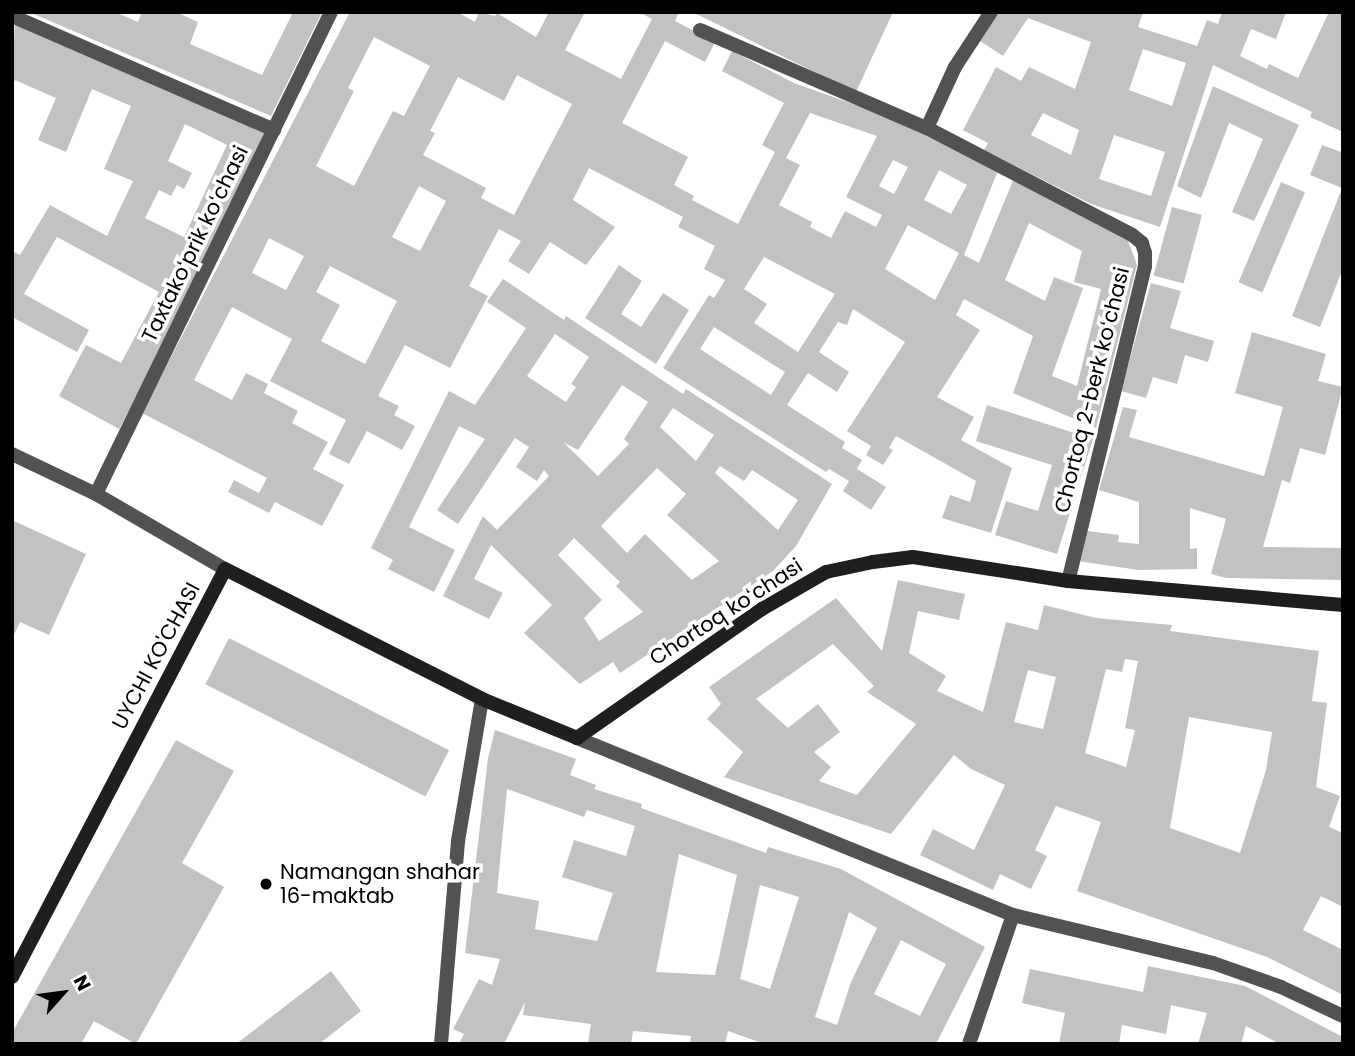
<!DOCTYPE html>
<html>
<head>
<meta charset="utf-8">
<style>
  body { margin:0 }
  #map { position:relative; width:1355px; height:1056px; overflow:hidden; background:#fff; font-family:Poppins,sans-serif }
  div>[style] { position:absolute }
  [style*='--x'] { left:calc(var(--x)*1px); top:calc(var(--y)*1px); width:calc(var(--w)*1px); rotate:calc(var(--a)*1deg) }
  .building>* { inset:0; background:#c2c2c2; transform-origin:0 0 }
  .service>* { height:14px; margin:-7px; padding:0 7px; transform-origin:7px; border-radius:7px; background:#525252 }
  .minor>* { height:14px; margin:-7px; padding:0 7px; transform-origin:7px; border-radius:7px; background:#525252 }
  .secondary>* { height:14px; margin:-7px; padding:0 7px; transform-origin:7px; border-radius:7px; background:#1f1f1f }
  .dots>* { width:19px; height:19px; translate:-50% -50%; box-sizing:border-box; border:4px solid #fff; border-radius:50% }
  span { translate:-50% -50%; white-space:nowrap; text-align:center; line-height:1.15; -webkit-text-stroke:7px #fff; paint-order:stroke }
  .street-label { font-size:21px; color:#000 }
  .poi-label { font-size:21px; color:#000 }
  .left { translate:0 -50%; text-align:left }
  .frame { position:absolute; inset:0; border:14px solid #000; pointer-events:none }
  .north { position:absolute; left:28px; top:958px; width:70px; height:70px; -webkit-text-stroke:5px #fff; paint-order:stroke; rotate:62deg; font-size:19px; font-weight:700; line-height:28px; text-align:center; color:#000 }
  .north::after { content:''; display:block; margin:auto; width:24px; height:32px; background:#000; clip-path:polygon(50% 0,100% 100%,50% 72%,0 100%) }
</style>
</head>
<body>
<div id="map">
  <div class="building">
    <i style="clip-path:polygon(29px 12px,115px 12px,138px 22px,142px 12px,176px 12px,198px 22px,190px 44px,262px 75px,293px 12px,322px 12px,271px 116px)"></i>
    <i style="clip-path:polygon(evenodd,350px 12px,457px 12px,475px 22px,479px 12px,495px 16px,497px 13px,536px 37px,549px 12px,585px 12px,565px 50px,621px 79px,652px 19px,639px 12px,679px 12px,675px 21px,715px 42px,705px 62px,665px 41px,622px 123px,688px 157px,674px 185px,694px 196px,692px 200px,738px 224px,775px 152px,762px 145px,784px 103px,722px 71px,732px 51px,794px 83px,926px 130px,999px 168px,964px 255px,979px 263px,1014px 178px,1126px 235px,1137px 265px,1096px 428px,1013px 393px,1033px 336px,964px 299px,956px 315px,980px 330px,937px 397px,974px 417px,961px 440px,1012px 468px,991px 533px,942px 518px,950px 495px,970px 502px,976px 481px,896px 436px,889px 448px,893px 450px,883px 465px,866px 455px,871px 446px,847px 431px,905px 342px,853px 309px,847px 325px,838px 322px,819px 352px,849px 372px,837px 392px,808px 373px,787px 405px,845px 442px,842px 448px,862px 460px,857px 469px,886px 487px,871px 510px,843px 491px,849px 481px,829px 469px,826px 472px,663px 368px,709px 295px,714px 298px,725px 280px,704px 269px,715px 246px,678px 227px,683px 217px,589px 168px,573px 200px,615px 227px,586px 265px,550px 242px,529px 274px,508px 261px,521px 241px,499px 229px,469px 286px,488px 296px,450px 368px,405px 345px,378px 396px,399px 406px,394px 415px,415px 426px,402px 450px,367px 431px,349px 464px,329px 454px,346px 420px,270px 381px,292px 339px,232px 307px,194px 380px,232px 400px,246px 373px,268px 384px,264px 393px,298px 411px,292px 423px,328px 442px,313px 469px,344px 485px,322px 526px,275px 502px,269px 513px,228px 492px,234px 480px,259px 493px,267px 478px,142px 413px,350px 12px,374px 37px,430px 66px,404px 116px,393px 111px,354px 186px,316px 166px,354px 91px,348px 88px,374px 37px,350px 12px,517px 75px,572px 104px,514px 215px,481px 198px,486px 188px,423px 155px,435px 133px,430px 131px,458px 77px,504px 101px,517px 75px,350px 12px,810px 113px,877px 136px,846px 197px,882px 215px,876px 227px,845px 211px,831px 238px,810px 227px,812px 222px,779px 205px,800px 165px,786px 158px,810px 113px,350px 12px,893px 160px,908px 167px,894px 194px,879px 186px,893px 160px,350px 12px,939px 170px,967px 185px,951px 214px,924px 200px,939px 170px,350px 12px,419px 186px,446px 201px,420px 251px,392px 237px,419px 186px,350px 12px,1029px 223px,1082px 251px,1074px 282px,1101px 289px,1077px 386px,1052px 376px,1083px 288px,1054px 277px,1045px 301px,1005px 280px,1029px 223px,350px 12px,908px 225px,959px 253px,935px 300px,885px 269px,908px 225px,350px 12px,269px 238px,304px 256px,286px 290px,252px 273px,269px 238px,350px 12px,764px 257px,835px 294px,798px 352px,754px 323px,767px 304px,744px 289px,764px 257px,350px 12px,330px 266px,397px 301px,365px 364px,321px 341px,340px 305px,316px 292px,330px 266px,350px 12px,714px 327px,785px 372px,771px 395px,700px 349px,714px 327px)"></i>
    <i style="clip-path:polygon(692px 12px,893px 12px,856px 92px)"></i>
    <i style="clip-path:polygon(evenodd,994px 12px,1143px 12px,1138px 27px,1197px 46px,1207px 20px,1218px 24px,1222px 12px,1286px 12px,1276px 39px,1251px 29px,1240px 56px,1267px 69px,1269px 64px,1298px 78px,1329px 12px,1343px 12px,1343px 132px,1310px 117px,1312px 112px,1213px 65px,1160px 227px,1091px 204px,984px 150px,988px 143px,963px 130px,996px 67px,1021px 81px,1029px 67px,1075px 89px,1091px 42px,1028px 18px,1003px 56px,977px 39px,994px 12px,1143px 49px,1186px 63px,1172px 106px,1129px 90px,1143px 49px,994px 12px,1043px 113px,1079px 130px,1071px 155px,1031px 135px,1043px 113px,994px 12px,1114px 135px,1165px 152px,1151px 196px,1099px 179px,1114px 135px)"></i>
    <i style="clip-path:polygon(evenodd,15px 20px,268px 132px,197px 285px,119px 429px,59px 396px,86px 345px,121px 363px,159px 292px,57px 237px,24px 294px,89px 330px,77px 352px,12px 317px,12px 251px,20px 255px,50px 205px,107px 236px,133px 181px,104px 169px,131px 106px,92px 89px,66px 152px,38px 140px,56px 98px,15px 80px,12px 86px,15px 20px,185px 124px,227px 145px,184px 237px,145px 218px,159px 190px,171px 196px,177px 185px,184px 189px,192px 173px,168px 161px,185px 124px)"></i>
    <i style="clip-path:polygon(1213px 86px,1299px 125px,1254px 221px,1232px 212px,1263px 139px,1229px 123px,1201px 198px,1177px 186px)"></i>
    <i style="clip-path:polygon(1322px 145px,1341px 152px,1343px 148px,1343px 268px,1320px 327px,1292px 316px,1342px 188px,1310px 175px)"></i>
    <i style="left:1281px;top:182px;width:26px;height:109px;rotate:23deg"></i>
    <i style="left:1172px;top:207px;width:31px;height:71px;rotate:15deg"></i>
    <i style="clip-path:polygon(619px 265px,642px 281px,621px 314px,641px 327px,663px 293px,689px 310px,656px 364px,585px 318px)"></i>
    <i style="clip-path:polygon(evenodd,503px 279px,564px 320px,566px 316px,683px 394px,686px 389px,832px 484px,796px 546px,773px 571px,620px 673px,613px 662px,580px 684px,524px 633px,552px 605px,491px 545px,474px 579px,503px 593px,489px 619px,443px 596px,483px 516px,497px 530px,549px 476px,544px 470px,537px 481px,516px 467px,529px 447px,515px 438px,458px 524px,437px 510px,485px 439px,459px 426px,409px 527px,455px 550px,434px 592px,388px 569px,393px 560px,371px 548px,449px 391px,475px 405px,526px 328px,487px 302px,503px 279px,555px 334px,589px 357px,571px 384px,576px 387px,566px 402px,527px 376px,555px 334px,503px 279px,622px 385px,648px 402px,624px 439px,629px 444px,598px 476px,563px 442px,578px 450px,622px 385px,503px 279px,673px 408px,714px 435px,696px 461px,660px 427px,673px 408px,503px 279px,720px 466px,744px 481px,752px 470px,798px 500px,778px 530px,715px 473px,720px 466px,503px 279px,657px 468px,686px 494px,667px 515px,719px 561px,692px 580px,645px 534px,627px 553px,601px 526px,657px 468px,503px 279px,574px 538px,620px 582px,616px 586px,643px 612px,599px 641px,584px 618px,602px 600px,558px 555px,574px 538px)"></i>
    <i style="clip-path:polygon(1151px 283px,1181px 291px,1170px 328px,1214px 341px,1208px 362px,1185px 355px,1177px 384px,1153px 377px,1146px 398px,1121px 391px)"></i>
    <i style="clip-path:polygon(1252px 332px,1326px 354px,1318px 381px,1343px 387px,1325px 455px,1300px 448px,1290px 483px,1282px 480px,1263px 547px,1343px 548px,1343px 580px,1226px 578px,1211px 574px,1226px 519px,1190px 508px,1190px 549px,1197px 548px,1197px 569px,1139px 570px,1077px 561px,1080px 530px,1119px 535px,1118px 542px,1139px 544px,1139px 502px,1099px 490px,1123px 407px,1137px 410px,1129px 437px,1264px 476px,1283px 407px,1235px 393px)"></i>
    <i style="clip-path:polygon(987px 405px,1093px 439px,1057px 554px,995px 535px,1006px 501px,1038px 511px,1052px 465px,976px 441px)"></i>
    <i style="clip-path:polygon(12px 520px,86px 554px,49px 635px,20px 622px,12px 639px)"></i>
    <i style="clip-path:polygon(evenodd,898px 580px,965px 594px,959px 620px,918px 611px,909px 653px,946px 676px,937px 691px,983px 712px,1006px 622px,1038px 630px,1044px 605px,1096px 618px,1172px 625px,1170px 631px,1319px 651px,1312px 701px,1327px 703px,1316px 787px,1340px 796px,1329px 827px,1343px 833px,1343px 907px,1321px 896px,1303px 930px,1343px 950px,1343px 995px,1267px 957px,1077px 891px,1101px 822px,1056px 806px,1035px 850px,1047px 856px,1031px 889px,1000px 874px,993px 890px,920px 855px,933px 829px,974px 850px,1005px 785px,971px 769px,954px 755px,891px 834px,724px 777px,743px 752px,707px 719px,721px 704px,709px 687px,836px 598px,882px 651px,898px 580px,833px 644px,874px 686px,867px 692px,916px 724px,857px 795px,819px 781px,831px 767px,814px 752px,840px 732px,818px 704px,788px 728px,756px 699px,833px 644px,898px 580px,1125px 659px,1138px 661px,1125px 728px,1135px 730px,1126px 767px,1085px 753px,1106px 669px,1122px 672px,1125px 659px,898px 580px,1028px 670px,1056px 677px,1043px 729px,1014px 722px,1028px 670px,898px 580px,1189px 717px,1272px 732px,1266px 770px,1240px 853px,1170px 828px,1189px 717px)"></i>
    <i style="left:229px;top:638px;width:247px;height:52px;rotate:27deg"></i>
    <i style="clip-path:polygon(evenodd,495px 730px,576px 759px,570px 775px,596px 785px,594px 789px,642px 804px,641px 808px,766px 853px,768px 847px,841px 869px,985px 947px,936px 1044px,765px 1044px,728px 1031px,725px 1044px,690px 1044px,691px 1036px,633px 1031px,631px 1044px,588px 1044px,591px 1024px,523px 1015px,525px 1002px,504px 1044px,459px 1044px,464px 1034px,453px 1029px,479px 979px,492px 985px,500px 959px,465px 953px,488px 758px,495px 730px,507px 789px,584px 817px,587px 810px,635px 826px,626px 856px,574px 840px,562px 877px,613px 893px,597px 941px,535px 929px,539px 901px,497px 893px,507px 789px,495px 730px,679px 854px,737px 875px,715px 975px,656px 972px,679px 854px,495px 730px,760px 885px,799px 897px,770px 989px,740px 979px,760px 885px,495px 730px,849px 912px,877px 928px,851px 982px,837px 1025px,815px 1017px,849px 912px,495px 730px,901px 940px,946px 964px,920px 1016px,874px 994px,901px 940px)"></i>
    <i style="clip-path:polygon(176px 740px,234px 771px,182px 863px,224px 887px,136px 1044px,94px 1021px,81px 1044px,12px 1044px,12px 1033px)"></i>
    <i style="clip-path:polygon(1148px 966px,1245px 986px,1343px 1037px,1343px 1044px,1280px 1044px,1246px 1026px,1241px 1044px,1198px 1044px,1207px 1013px,1171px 1005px,1166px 1034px,1122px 1025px,1119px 1044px,1059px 1044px,1065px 1013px,1022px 1003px,1030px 969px,1143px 992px)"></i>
    <i style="clip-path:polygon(331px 971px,361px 1011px,319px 1044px,236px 1044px)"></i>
  </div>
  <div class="service">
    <i style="--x:12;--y:16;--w:286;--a:23.5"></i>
  </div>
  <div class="minor">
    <i style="--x:991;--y:12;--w:66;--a:123.2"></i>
    <i style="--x:955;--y:67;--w:67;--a:114.7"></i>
    <i style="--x:927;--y:128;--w:230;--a:27.5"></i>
    <i style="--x:1131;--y:234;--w:14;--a:39"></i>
    <i style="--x:1142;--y:243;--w:10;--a:73"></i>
    <i style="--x:1145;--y:253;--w:13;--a:90"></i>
    <i style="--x:1145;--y:266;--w:324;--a:103.7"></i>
    <i style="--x:700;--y:30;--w:247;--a:23.4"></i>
    <i style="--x:12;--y:454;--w:93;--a:25.5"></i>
    <i style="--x:96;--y:494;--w:149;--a:30.2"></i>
    <i style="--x:96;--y:494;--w:536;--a:-64.01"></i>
    <i style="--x:577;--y:738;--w:471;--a:22.1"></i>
    <i style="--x:1013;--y:915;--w:206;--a:13.5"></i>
    <i style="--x:1213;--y:963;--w:72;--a:19.4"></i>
    <i style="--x:1281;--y:987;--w:68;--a:25.1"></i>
    <i style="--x:441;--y:1044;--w:204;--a:-85.2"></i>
    <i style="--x:458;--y:841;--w:144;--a:-80.4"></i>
    <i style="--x:969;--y:1044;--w:136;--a:-71.2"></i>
  </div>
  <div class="secondary">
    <i style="--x:12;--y:977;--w:460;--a:-62.4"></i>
    <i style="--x:225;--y:569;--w:288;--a:26.8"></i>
    <i style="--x:482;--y:699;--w:103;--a:22.3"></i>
    <i style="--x:577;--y:738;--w:226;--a:-34.9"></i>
    <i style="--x:762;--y:609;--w:74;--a:-30"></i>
    <i style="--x:826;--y:572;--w:48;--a:-12"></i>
    <i style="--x:873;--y:562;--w:40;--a:-7.1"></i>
    <i style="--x:913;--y:557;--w:157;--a:8.8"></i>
    <i style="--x:1068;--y:581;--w:276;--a:5"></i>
  </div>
  <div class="dots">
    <i style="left:266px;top:884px;background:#000"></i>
  </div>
  <div class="street-label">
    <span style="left:195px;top:244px;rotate:-64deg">Taxtakoʻprik koʻchasi</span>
    <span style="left:1092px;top:390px;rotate:-76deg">Chortoq 2-berk koʻchasi</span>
    <span style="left:726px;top:612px;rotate:-33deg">Chortoq koʻchasi</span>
    <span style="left:156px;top:656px;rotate:-62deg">UYCHI KO'CHASI</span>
  </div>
  <div class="poi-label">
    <span class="left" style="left:280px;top:884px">Namangan shahar<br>16-maktab</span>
  </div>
  <div class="frame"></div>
  <div class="north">N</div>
</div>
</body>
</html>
